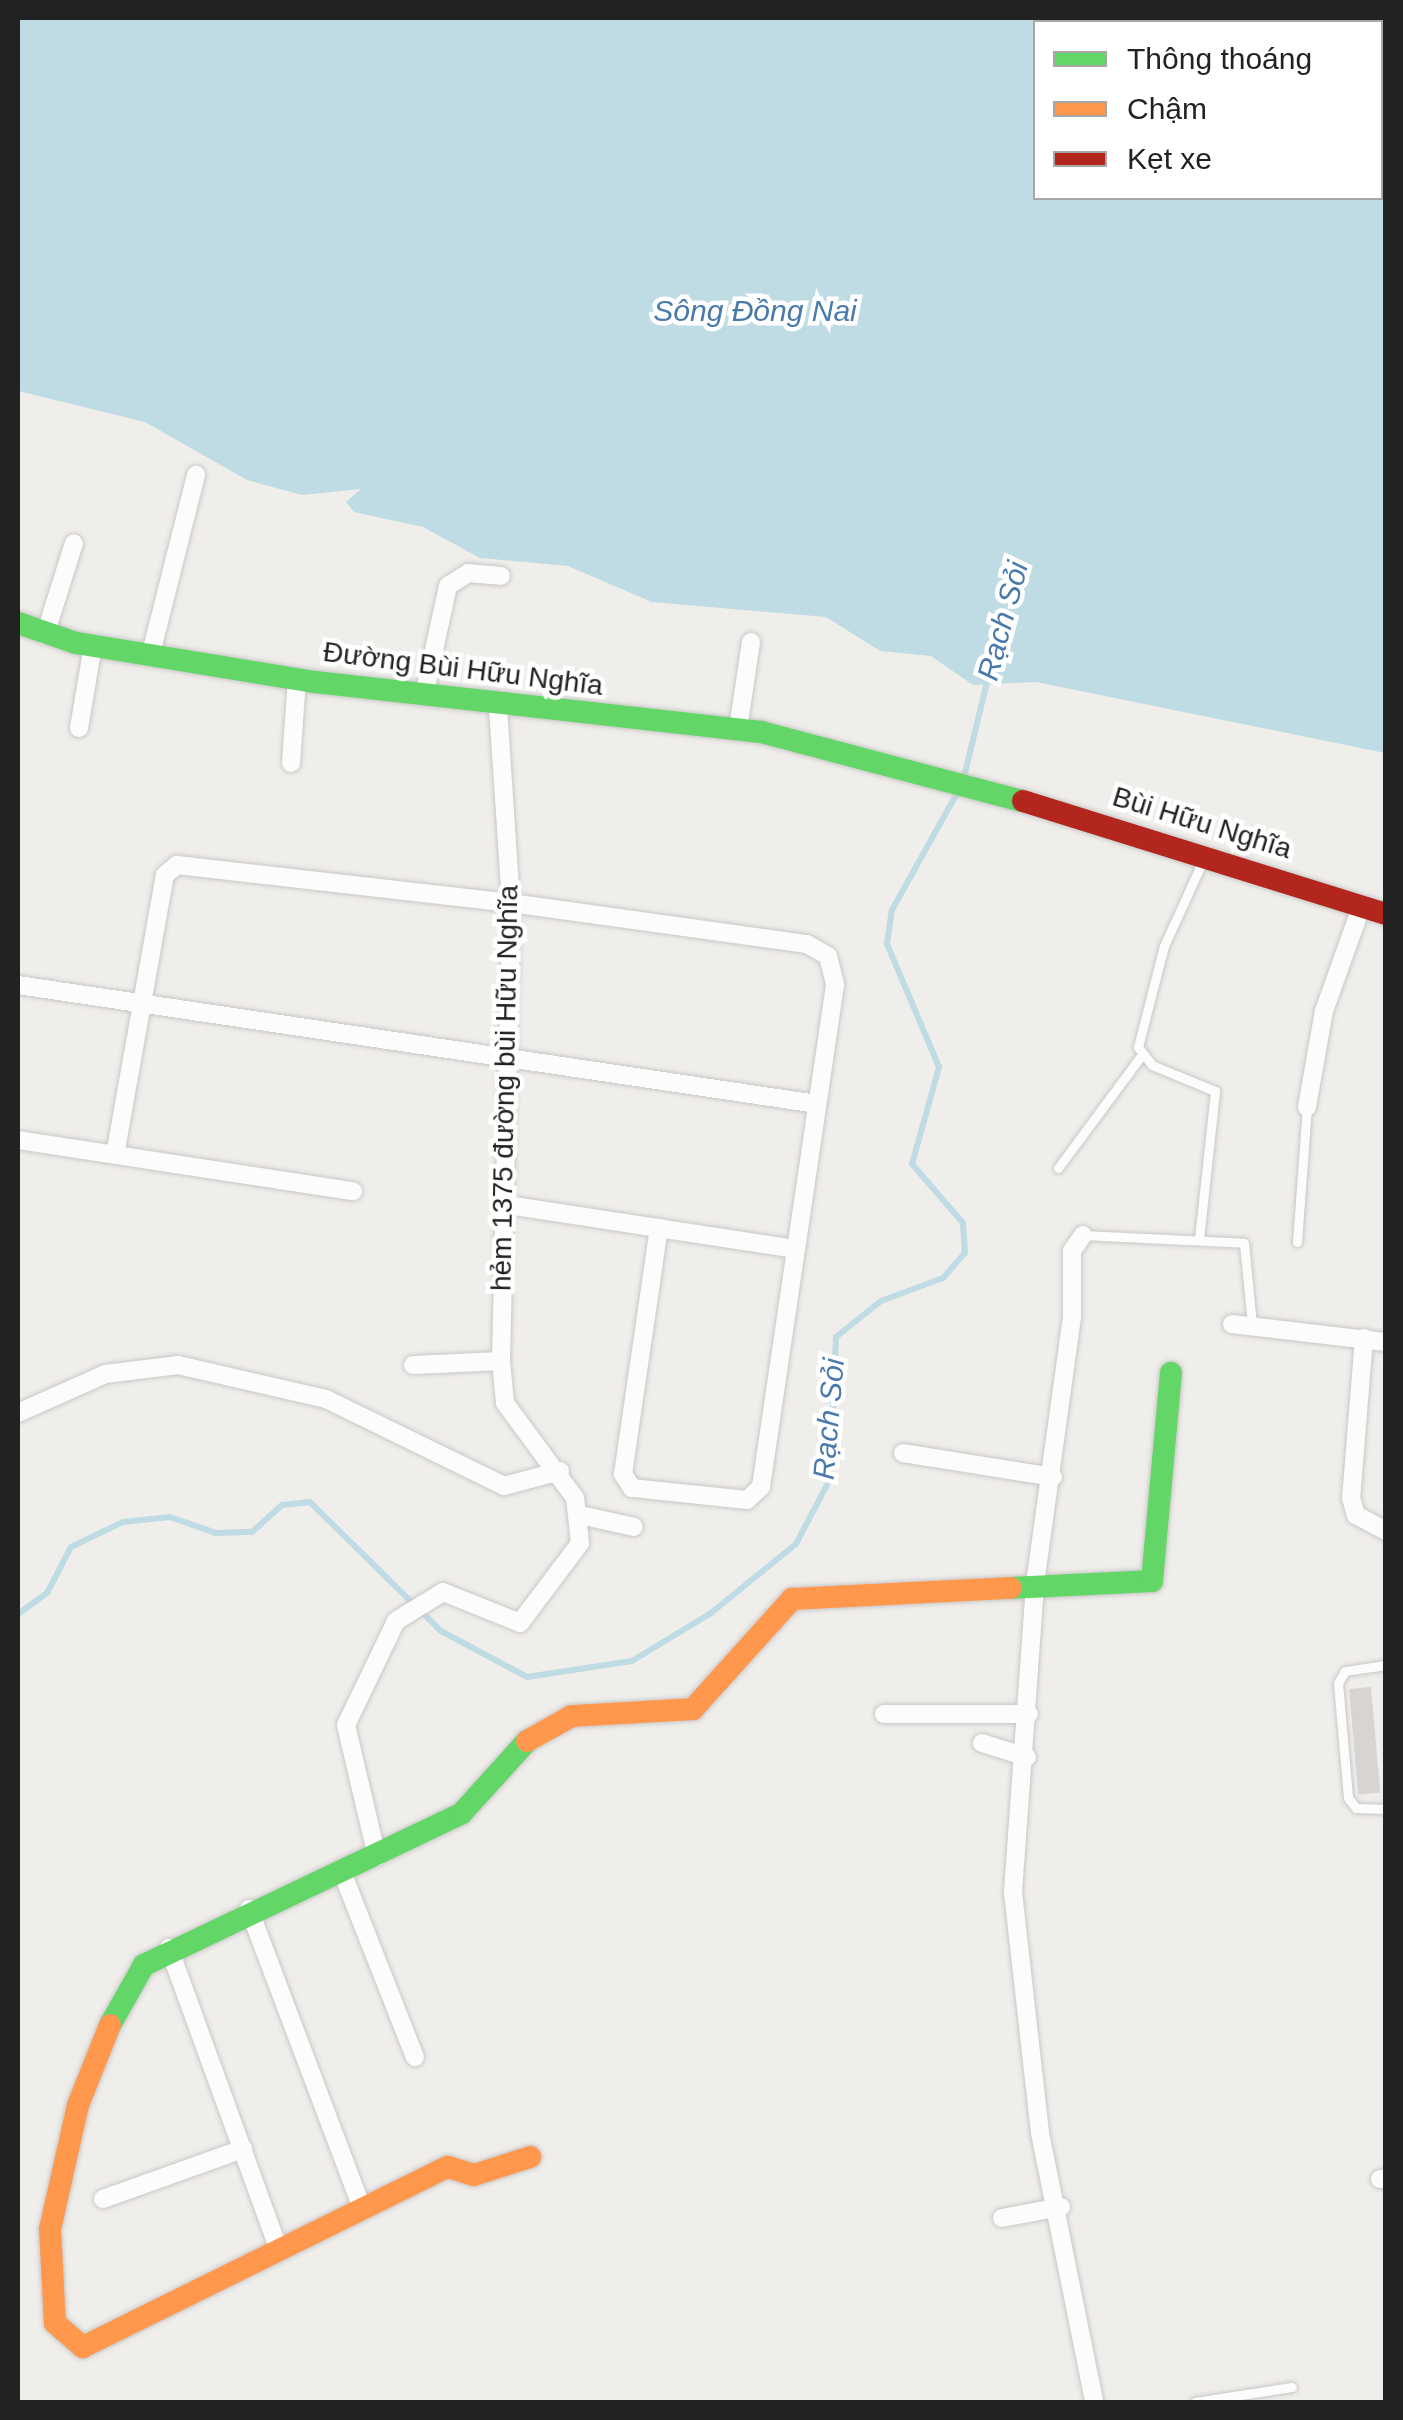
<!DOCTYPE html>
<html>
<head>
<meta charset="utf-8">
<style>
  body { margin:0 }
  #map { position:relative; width:1403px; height:2420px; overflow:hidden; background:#f0eeeb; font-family:Arial,sans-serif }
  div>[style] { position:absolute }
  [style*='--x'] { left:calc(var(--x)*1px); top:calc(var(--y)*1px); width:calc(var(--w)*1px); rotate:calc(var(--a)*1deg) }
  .water>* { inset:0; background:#bfdbe3 }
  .stream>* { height:6px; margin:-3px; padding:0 3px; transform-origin:3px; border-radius:3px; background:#bfdbe3 }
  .building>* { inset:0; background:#d7d4d2; transform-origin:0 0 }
  .roads { filter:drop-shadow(0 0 2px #c9c8c7) drop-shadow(0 0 2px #c9c8c7) }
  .lane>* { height:9px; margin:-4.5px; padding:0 4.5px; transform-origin:4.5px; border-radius:4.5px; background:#fdfcfc }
  .street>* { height:18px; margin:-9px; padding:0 9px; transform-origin:9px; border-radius:9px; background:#fdfcfc }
  .fast>* { height:22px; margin:-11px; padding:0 11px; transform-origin:11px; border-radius:11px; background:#63d668 }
  .slow>* { height:22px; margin:-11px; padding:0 11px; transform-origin:11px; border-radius:11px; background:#ff974d }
  .jam>* { height:22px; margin:-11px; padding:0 11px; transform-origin:11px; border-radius:11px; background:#b3261e }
  span { translate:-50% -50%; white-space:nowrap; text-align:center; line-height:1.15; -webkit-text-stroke:9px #fff; paint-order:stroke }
  .street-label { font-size:28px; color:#222 }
  .water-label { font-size:30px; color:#4a7aab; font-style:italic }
  .frame { position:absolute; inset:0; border:20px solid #222; pointer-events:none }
  .legend { position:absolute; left:1033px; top:20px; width:350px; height:180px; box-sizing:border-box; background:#fff; border:2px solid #a7a7a7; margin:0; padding:12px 18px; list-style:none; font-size:30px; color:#222 }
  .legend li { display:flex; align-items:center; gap:20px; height:50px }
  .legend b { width:50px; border:2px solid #a7a7a7 }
</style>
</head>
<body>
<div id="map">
  <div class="water">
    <i style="clip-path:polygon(evenodd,18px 18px,1385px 18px,1385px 753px,1036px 682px,973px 685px,931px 656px,880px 651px,826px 617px,652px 602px,568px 566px,480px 558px,423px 527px,354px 512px,346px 502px,361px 489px,302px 495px,247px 480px,145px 422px,18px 391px,18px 18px,1036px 22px,1380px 22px,1380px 198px,1036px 198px,1036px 22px)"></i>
  </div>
  <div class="stream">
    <i style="--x:964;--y:777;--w:102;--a:-76.4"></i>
    <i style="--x:18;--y:1614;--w:36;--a:-36"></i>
    <i style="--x:47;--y:1593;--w:52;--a:-62.4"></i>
    <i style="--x:71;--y:1547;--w:58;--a:-25.7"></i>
    <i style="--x:123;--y:1522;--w:47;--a:-6.1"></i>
    <i style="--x:170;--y:1517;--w:49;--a:19.2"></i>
    <i style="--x:216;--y:1533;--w:36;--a:-2"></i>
    <i style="--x:252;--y:1532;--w:40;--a:-42"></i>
    <i style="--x:282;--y:1505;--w:28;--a:-6"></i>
    <i style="--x:310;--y:1502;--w:184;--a:44.6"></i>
    <i style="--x:441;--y:1631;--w:98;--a:28.1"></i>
    <i style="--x:527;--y:1677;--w:106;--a:-8.7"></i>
    <i style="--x:632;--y:1661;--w:92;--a:-31.3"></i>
    <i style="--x:711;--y:1613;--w:109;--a:-39.1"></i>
    <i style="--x:796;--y:1544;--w:73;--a:-62.4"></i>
    <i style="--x:830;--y:1479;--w:142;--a:-87.6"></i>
    <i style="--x:836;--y:1337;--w:58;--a:-38.7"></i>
    <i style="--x:881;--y:1301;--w:66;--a:-20.4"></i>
    <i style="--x:943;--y:1278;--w:33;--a:-49"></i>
    <i style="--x:965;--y:1253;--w:30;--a:-94"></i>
    <i style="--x:963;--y:1223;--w:78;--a:-130.8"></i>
    <i style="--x:912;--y:1164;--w:101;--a:-74.4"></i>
    <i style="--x:939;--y:1067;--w:134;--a:-112.9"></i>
    <i style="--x:887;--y:944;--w:34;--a:-82"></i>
    <i style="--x:892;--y:910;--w:134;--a:-60.9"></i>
  </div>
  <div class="building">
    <i style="left:1371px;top:1687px;width:106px;height:22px;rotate:85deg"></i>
  </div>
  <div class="roads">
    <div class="lane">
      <i style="--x:1058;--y:1168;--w:138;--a:-53.5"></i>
      <i style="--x:1083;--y:1235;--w:161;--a:2.8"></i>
      <i style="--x:1244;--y:1243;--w:82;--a:84.4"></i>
      <i style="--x:1199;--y:1239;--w:149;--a:-83.8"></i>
      <i style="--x:1215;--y:1091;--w:68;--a:-157.6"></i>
      <i style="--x:1152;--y:1065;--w:23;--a:-128"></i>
      <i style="--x:1138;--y:1047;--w:104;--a:-75.6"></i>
      <i style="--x:1164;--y:946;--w:99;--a:-65.5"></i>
      <i style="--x:1297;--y:1242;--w:135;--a:-85.8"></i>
      <i style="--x:1386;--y:1665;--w:41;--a:171.7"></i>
      <i style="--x:1345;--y:1671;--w:14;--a:120"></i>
      <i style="--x:1338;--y:1683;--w:115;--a:85"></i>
      <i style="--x:1348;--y:1798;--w:13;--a:51"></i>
      <i style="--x:1356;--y:1808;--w:30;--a:2"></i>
      <i style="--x:1195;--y:2402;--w:98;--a:-8.8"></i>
    </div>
    <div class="street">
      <i style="--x:45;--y:635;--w:96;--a:-72.5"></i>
      <i style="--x:151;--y:653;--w:184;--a:-75.8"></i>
      <i style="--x:424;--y:696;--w:113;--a:-77.7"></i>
      <i style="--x:448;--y:586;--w:24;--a:-33"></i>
      <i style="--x:468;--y:573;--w:33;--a:5"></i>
      <i style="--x:79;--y:728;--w:84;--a:-80.4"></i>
      <i style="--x:738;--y:729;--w:88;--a:-81.5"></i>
      <i style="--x:291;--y:763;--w:84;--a:-85.9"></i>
      <i style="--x:18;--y:985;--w:808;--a:8.47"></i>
      <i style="--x:1307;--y:1107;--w:97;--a:-80"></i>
      <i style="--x:1324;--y:1011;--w:113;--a:-70.3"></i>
      <i style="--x:18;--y:1140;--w:339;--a:8.7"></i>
      <i style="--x:115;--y:1155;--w:284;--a:-79.9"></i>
      <i style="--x:165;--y:875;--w:16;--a:-40"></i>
      <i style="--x:177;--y:865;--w:336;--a:6.5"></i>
      <i style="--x:511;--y:903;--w:299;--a:7.9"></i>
      <i style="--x:807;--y:944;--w:24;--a:30"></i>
      <i style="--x:828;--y:956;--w:30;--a:76"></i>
      <i style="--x:835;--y:985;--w:507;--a:98.39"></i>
      <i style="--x:761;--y:1487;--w:19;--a:137"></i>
      <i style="--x:747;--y:1500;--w:116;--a:-174"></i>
      <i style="--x:632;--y:1488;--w:17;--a:-123"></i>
      <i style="--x:623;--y:1474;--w:249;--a:-81.7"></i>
      <i style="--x:501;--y:1204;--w:298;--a:8.7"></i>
      <i style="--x:1083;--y:1235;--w:19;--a:125"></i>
      <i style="--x:1072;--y:1251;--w:66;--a:90"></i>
      <i style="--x:1072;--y:1317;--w:271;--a:97.9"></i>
      <i style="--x:1035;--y:1585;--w:308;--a:94.1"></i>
      <i style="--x:1013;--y:1892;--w:243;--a:83.6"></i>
      <i style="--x:1040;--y:2133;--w:274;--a:78.6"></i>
      <i style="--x:1232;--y:1324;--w:155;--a:6.7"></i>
      <i style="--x:1364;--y:1338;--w:161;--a:94.6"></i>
      <i style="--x:1351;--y:1498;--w:18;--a:74"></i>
      <i style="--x:1356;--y:1515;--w:34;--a:28"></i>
      <i style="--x:413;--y:1365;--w:88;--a:-2.6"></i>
      <i style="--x:18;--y:1413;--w:95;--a:-24.1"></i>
      <i style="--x:105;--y:1374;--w:74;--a:-7"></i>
      <i style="--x:178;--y:1365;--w:152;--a:12.9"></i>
      <i style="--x:326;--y:1399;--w:198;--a:26"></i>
      <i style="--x:504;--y:1486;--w:58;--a:-15"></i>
      <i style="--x:903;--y:1453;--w:152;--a:9.1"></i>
      <i style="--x:580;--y:1515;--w:55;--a:12.5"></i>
      <i style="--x:884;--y:1714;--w:145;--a:0"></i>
      <i style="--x:982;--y:1743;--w:47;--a:17.3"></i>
      <i style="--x:377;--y:1857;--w:136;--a:-103.2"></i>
      <i style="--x:346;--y:1725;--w:115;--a:-64.3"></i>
      <i style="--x:396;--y:1621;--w:55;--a:-31.7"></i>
      <i style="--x:443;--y:1592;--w:83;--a:21.9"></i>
      <i style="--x:520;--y:1623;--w:100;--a:-53.1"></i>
      <i style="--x:580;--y:1543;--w:45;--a:-96.3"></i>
      <i style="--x:575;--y:1498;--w:118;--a:-126.4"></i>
      <i style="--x:505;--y:1403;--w:42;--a:-95.4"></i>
      <i style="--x:501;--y:1361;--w:458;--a:-88.7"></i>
      <i style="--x:511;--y:903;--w:197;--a:-93.8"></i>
      <i style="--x:342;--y:1872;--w:199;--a:68.5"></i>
      <i style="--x:249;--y:1909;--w:320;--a:69.3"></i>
      <i style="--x:169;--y:1948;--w:319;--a:70"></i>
      <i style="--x:1380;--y:2179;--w:6;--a:0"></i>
      <i style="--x:103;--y:2199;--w:149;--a:-19.7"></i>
      <i style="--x:1002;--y:2218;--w:60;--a:-10.6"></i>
    </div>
    <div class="fast">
      <i style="--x:18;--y:623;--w:61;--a:19"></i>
      <i style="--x:76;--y:643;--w:242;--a:9.3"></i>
      <i style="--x:315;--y:682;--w:449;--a:6.4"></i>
      <i style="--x:761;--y:732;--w:271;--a:14.8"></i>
      <i style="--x:1011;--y:1588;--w:141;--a:-2.8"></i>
      <i style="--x:1152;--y:1581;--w:209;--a:-84.8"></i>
      <i style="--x:110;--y:2025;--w:69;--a:-60.5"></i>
      <i style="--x:144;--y:1965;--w:351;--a:-25.5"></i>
      <i style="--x:461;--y:1814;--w:98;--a:-47.9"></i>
    </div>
    <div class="slow">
      <i style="--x:527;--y:1741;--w:51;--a:-29.1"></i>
      <i style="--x:572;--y:1716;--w:121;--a:-3.3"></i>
      <i style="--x:693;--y:1709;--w:148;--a:-48"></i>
      <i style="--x:792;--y:1599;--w:219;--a:-2.9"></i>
      <i style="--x:110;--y:2025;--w:86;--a:111.8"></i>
      <i style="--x:78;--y:2105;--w:127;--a:102.7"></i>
      <i style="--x:50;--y:2229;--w:94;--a:87"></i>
      <i style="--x:55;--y:2323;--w:37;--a:41"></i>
      <i style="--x:83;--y:2347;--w:407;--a:-26.3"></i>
      <i style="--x:448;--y:2167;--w:27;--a:17"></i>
      <i style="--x:474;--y:2175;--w:59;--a:-17.8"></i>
    </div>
    <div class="jam">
      <i style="--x:1023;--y:801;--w:380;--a:17.3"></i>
    </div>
  </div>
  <div class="street-label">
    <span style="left:463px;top:669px;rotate:7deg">Đường Bùi Hữu Nghĩa</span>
    <span style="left:1202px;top:823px;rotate:17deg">Bùi Hữu Nghĩa</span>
    <span style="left:505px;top:1088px;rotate:-89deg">hẻm 1375 đường bùi Hữu Nghĩa</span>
  </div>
  <div class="water-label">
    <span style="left:755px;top:311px">Sông Đồng Nai</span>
    <span style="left:1003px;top:621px;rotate:-75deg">Rạch Sỏi</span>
    <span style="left:829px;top:1419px;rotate:-85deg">Rạch Sỏi</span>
  </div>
  <div class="frame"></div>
  <ul class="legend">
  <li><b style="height:12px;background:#63d668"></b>Thông thoáng</li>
  <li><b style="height:12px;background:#ff974d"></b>Chậm</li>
  <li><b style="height:12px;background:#b3261e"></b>Kẹt xe</li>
  </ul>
</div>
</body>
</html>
